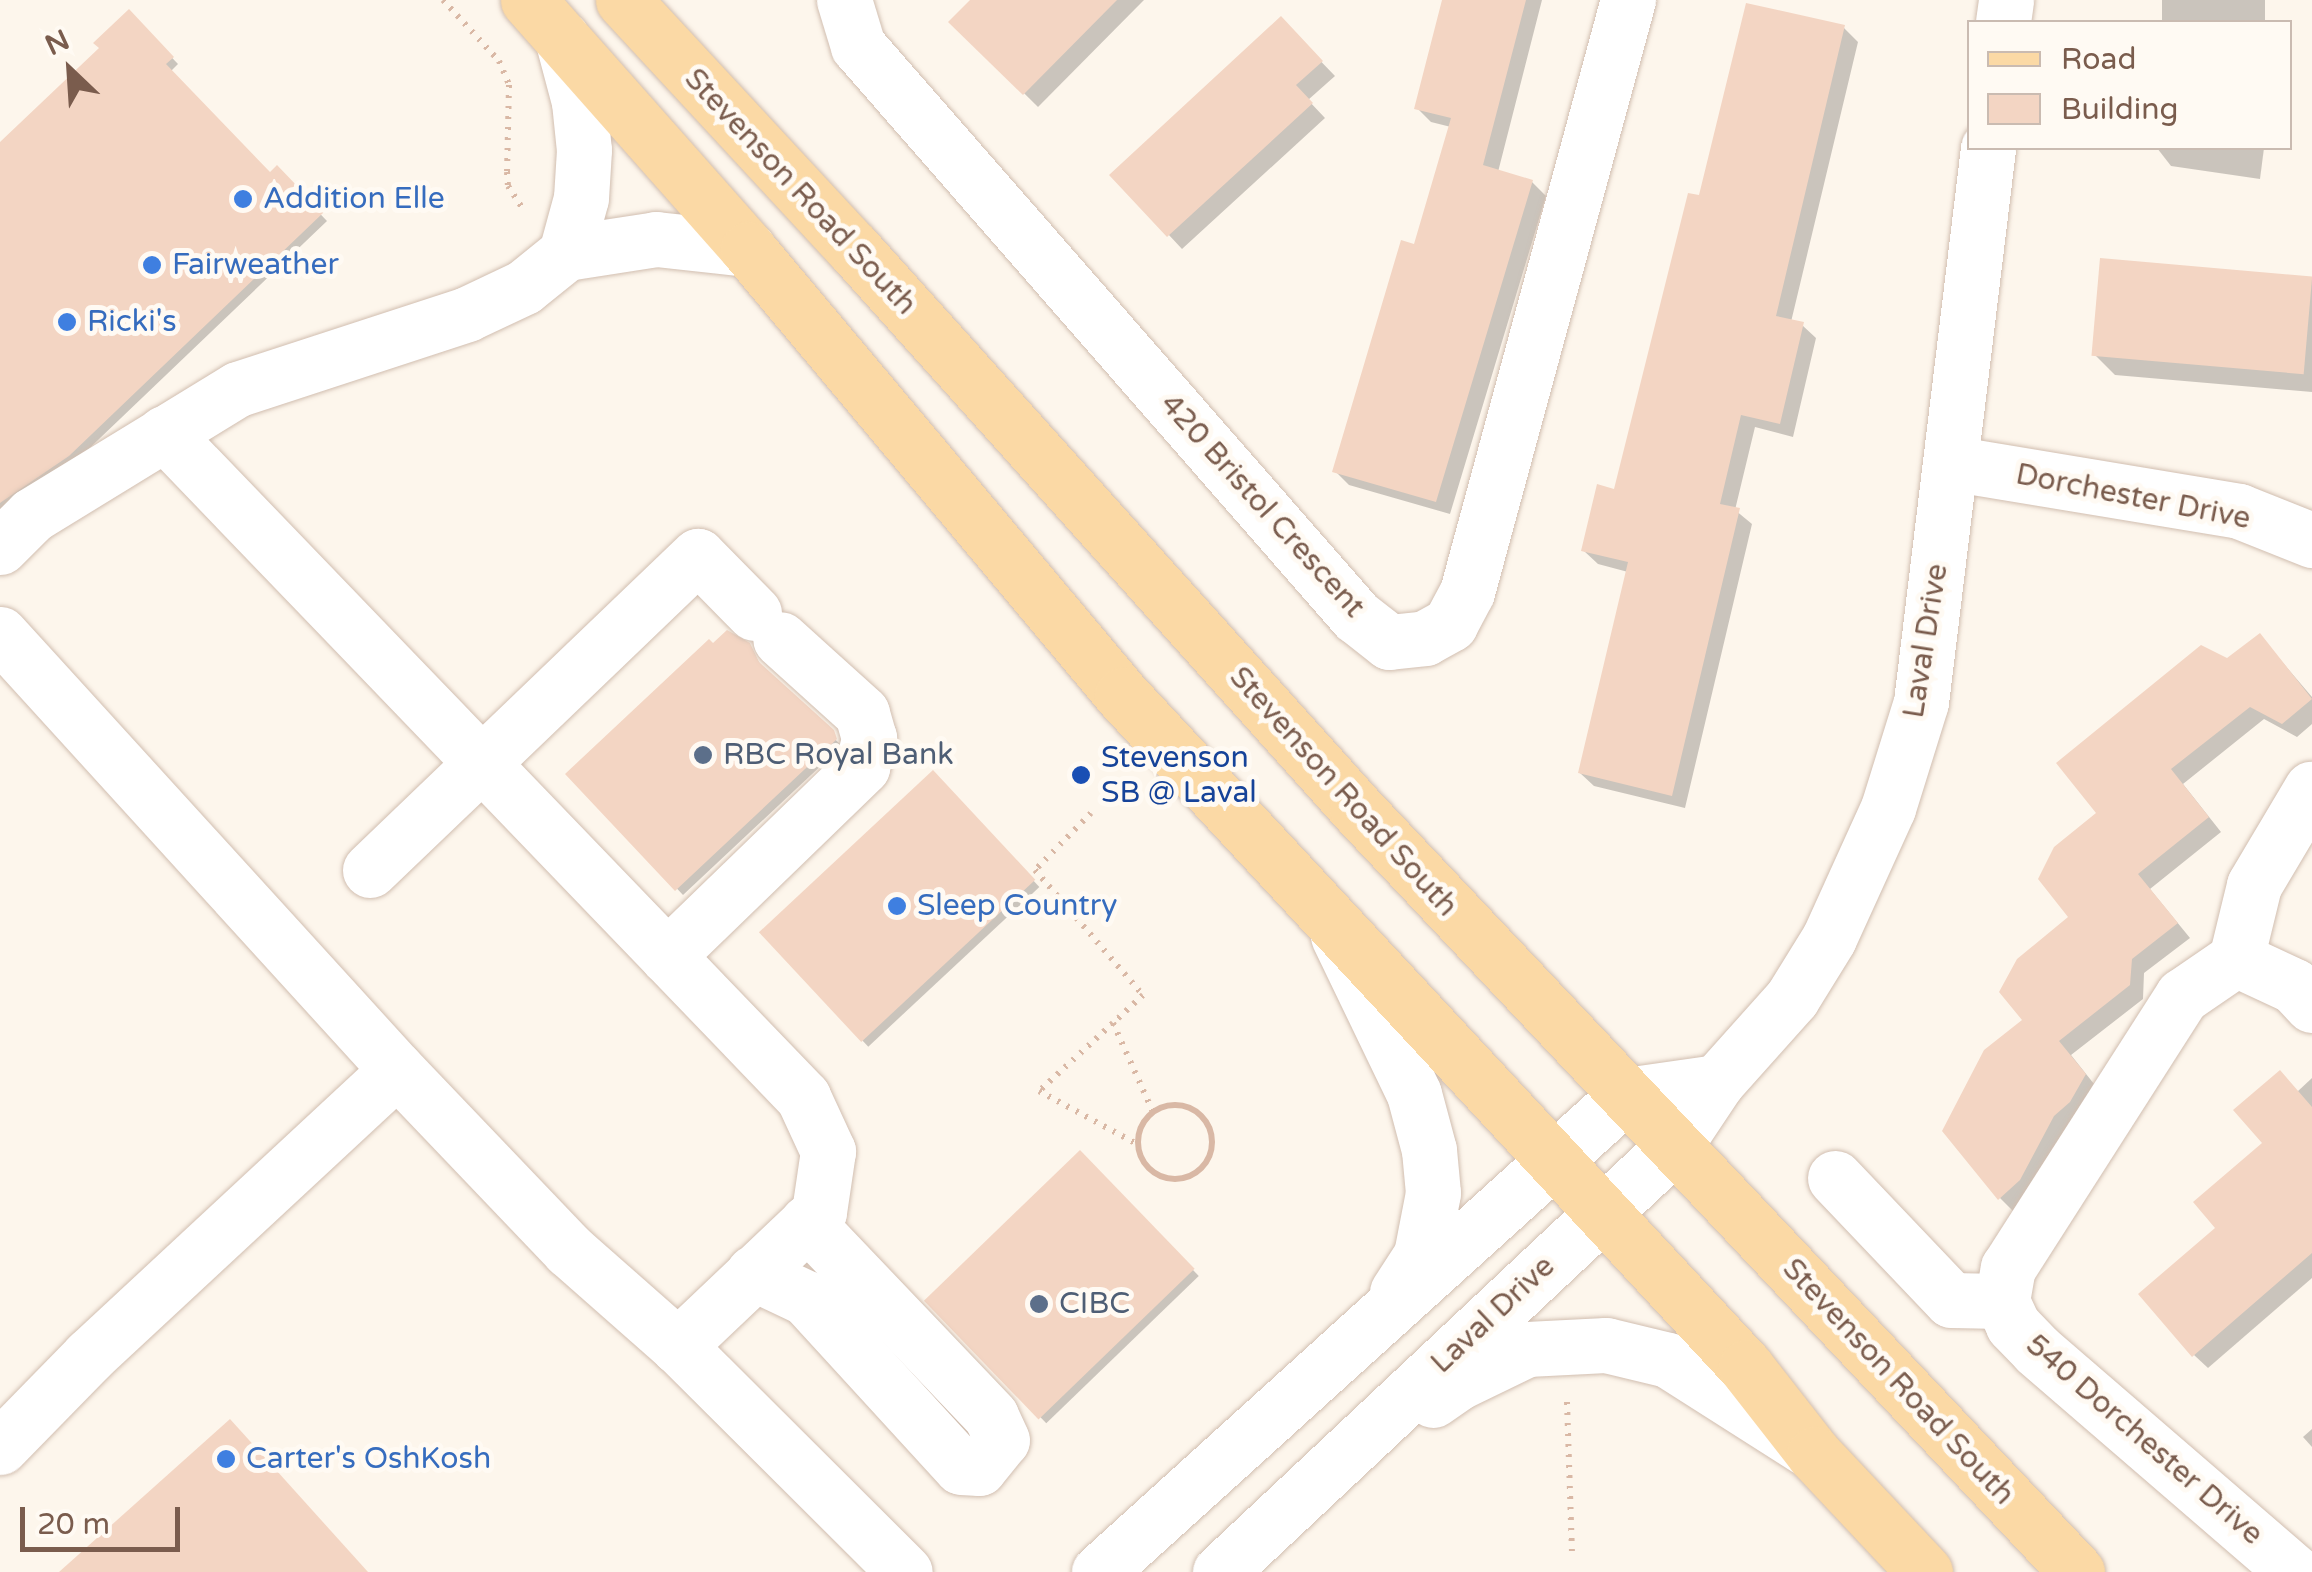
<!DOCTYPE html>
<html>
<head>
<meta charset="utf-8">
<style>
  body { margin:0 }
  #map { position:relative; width:2312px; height:1572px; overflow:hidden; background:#fdf6ec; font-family:"Varela Round",sans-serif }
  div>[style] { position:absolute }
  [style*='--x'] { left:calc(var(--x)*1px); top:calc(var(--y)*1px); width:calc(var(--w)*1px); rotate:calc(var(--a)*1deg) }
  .shadow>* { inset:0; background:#0003; transform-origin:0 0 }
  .building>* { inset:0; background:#f3d5c3; transform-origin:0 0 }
  .path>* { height:6px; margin-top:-3px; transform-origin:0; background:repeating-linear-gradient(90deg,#d9b8a5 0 2.5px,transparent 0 10.5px) }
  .path>.ring { margin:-3px; padding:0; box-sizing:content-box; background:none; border:6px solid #d9b8a5; border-radius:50% }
  .roads { filter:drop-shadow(0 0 2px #d1beb0) drop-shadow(0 0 2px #d1beb0) }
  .minor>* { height:55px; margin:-27.5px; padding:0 27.5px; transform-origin:27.5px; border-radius:27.5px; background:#fff }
  .major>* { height:55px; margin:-27.5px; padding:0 27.5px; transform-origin:27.5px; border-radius:27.5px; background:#fbd9a5 }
  .dots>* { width:28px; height:28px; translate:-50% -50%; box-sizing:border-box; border:5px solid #fffaf3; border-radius:50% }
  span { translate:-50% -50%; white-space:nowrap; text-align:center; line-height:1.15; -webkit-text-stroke:10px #fffaf3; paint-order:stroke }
  .street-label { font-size:30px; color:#7a5c4d }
  .shop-label { font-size:30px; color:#366cbe }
  .left { translate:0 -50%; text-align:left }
  .service-label { font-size:30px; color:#4e5e75 }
  .transit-label { font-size:30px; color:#164399 }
  .legend { position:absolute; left:1967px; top:20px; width:325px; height:130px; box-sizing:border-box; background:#fffaf3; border:2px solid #cabbb1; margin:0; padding:12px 18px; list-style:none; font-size:30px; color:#7a5c4d }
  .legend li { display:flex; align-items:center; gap:20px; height:50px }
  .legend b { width:50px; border:2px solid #cabbb1 }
  .north { position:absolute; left:20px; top:20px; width:100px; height:100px; -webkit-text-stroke:8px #fffaf3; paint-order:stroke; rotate:335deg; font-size:28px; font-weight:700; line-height:40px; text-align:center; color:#7a5c4d }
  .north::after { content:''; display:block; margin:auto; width:35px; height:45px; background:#7a5c4d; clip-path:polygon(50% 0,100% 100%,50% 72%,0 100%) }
  .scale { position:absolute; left:20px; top:1507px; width:160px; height:45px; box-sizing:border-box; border:5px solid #7a5c4d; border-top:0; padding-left:12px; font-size:30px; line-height:35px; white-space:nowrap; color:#7a5c4d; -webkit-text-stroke:8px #fffaf3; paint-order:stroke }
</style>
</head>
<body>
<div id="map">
  <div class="shadow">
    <i style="clip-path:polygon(974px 0,1144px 0,1038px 107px,952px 22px)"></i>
    <i style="clip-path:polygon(1445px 0,1542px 0,1498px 172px,1532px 182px,1546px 196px,1450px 514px,1349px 485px,1335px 471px,1415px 247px,1451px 127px,1431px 122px,1417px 108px)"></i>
    <i style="left:2162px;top:0;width:103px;height:22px"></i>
    <i style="clip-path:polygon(129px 13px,178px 64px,170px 72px,270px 176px,277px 169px,327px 221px,75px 462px,0 515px,0 146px,102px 48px)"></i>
    <i style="clip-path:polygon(1281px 20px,1335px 76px,1308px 100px,1325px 118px,1182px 249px,1113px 175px)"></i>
    <i style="clip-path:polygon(1844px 28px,1858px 42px,1791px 322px,1802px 325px,1816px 338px,1793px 437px,1755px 427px,1735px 510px,1752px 524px,1685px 808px,1594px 786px,1580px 773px,1628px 572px,1598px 564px,1584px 551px,1616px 492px,1701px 198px)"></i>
    <i style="clip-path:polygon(2157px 148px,2264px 148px,2260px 179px,2171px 166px)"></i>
    <i style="clip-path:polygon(2312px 279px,2312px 392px,2115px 375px,2095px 355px)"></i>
    <i style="clip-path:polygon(2260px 636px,2312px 697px,2312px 724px,2297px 737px,2264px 719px,2183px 784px,2221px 832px,2150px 889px,2190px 938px,2144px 973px,2143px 999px,2071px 1055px,2098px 1089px,2013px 1211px,2000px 1198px,2026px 1021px,2072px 917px,2100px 813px,2228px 661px)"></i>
    <i style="clip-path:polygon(748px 645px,764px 670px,842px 746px,683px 895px,569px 774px)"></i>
    <i style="left:933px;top:773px;width:156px;height:234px;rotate:47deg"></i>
    <i style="clip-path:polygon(2312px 1078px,2312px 1278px,2208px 1368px,2194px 1355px,2219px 1228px,2297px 1092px)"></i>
    <i style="left:1080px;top:1153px;width:171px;height:212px;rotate:46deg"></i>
    <i style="clip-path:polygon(2312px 1429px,2312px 1447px,2303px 1437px)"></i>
  </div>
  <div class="building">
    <i style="clip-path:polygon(970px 0,1117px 0,1023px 95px,948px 22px)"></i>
    <i style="clip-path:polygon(1442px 0,1526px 0,1483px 165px,1533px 180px,1436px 502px,1332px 472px,1401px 240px,1414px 244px,1451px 118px,1414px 109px)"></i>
    <i style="clip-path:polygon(1746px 3px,1845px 25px,1776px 316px,1804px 322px,1780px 424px,1741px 415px,1720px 504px,1740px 508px,1672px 796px,1578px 773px,1628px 562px,1581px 551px,1597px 484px,1614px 489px,1688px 193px,1699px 195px)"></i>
    <i style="clip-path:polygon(129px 9px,174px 57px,166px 64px,270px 172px,277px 165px,323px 213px,69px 456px,0 503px,0 142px,99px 48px,93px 43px)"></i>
    <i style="clip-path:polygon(1281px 16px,1323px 61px,1296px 85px,1313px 103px,1167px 237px,1109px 175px)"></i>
    <i style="left:2100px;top:258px;width:213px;height:98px;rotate:5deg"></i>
    <i style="clip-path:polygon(727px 630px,750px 643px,759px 662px,834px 730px,837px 739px,675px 891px,565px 774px,709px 639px,713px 643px)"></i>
    <i style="clip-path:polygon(2260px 633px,2312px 699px,2282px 724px,2250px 707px,2171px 769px,2209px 817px,2138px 874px,2178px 923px,2132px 959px,2130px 985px,2059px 1041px,2086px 1074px,2070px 1102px,2054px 1116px,2020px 1180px,1998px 1200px,1942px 1131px,1984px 1050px,2022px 1020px,1999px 992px,2017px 959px,2068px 917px,2038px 879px,2054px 847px,2096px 813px,2056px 763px,2201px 645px,2227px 658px)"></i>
    <i style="left:933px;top:770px;width:150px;height:238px;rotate:47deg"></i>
    <i style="clip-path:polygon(2280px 1070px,2312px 1107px,2312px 1253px,2192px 1357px,2138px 1294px,2215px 1228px,2193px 1202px,2262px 1143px,2233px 1110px)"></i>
    <i style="left:1080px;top:1150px;width:165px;height:217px;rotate:46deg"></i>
    <i style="clip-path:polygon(230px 1419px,368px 1572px,59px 1572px)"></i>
  </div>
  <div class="path">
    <i style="--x:443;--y:0;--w:83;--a:47.4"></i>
    <i style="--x:499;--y:61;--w:26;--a:67"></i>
    <i style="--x:509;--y:85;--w:87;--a:91.3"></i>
    <i style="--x:507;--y:172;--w:14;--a:86"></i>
    <i style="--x:508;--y:186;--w:24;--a:57"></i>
    <i style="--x:1091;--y:813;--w:80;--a:134.5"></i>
    <i style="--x:1035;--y:870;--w:165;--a:49.2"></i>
    <i style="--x:1143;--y:995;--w:41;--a:137"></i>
    <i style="--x:1113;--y:1023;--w:98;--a:65.8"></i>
    <i style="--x:1113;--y:1023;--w:100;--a:137.4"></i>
    <i style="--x:1039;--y:1091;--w:111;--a:28.4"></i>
    <i class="ring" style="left:1138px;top:1105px;width:68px;height:68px"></i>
    <i style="--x:1567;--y:1402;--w:154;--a:88.1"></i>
  </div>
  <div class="roads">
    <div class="minor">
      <i style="--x:844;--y:0;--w:48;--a:73.1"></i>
      <i style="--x:858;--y:46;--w:757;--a:48.86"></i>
      <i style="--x:1356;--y:616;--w:42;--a:38.2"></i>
      <i style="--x:1389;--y:642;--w:36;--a:-6"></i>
      <i style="--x:1425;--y:638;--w:29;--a:-29"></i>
      <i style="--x:1450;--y:624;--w:36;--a:-62"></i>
      <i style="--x:1467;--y:592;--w:614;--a:-74.79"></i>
      <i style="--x:2003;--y:22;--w:22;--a:-82"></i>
      <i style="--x:562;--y:38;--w:66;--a:75.1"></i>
      <i style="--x:579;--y:102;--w:48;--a:84.1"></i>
      <i style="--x:584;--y:150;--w:48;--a:93.6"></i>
      <i style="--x:581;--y:198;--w:57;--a:105.3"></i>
      <i style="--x:164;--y:433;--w:922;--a:46.1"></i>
      <i style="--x:803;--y:1097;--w:60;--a:65.2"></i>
      <i style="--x:828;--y:1151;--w:62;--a:98.4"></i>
      <i style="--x:819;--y:1212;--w:195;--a:136.5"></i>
      <i style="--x:1950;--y:463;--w:293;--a:9.4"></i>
      <i style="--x:2239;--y:511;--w:79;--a:21.7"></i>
      <i style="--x:0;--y:547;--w:45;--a:-45"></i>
      <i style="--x:32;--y:515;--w:241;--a:-31.5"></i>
      <i style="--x:238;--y:389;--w:241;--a:-18.1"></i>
      <i style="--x:467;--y:314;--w:63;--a:-25.3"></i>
      <i style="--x:524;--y:287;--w:54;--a:-39"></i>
      <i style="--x:566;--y:253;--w:91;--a:-8.8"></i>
      <i style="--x:656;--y:239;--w:93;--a:6.2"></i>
      <i style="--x:0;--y:634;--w:590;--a:47.68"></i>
      <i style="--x:397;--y:1070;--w:249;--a:46.3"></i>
      <i style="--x:569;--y:1250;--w:145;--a:41.4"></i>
      <i style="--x:678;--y:1346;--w:320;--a:44.9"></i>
      <i style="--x:370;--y:870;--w:454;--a:-43.8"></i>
      <i style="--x:698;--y:556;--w:80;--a:45.5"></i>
      <i style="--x:1338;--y:936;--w:175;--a:64.3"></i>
      <i style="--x:1414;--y:1094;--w:58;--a:75"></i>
      <i style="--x:1429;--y:1150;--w:43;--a:84.7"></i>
      <i style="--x:1433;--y:1193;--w:63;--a:101"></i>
      <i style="--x:1421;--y:1255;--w:44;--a:123"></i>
      <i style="--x:667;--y:956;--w:272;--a:-44.1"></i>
      <i style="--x:862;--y:767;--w:30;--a:-76"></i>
      <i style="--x:869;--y:738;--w:26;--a:-106"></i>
      <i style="--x:862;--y:713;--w:110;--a:-137.9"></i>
      <i style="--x:2236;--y:959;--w:76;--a:-76.3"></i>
      <i style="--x:2254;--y:885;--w:112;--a:-59.3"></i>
      <i style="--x:1717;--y:1082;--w:113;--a:-48.2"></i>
      <i style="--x:1792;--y:998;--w:70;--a:-58.3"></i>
      <i style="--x:1829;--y:938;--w:143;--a:-65.6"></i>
      <i style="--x:1888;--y:808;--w:111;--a:-72.7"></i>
      <i style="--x:1921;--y:702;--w:558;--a:-83.1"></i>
      <i style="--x:1835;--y:1178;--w:168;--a:46.4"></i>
      <i style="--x:1951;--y:1300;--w:51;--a:1.1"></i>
      <i style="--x:753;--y:1273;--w:59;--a:25.3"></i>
      <i style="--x:806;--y:1298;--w:229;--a:47.5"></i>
      <i style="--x:961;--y:1467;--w:18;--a:3"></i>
      <i style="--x:979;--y:1468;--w:36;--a:-51"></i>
      <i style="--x:1002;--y:1440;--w:26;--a:-115"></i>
      <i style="--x:991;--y:1416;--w:267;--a:-133.6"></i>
      <i style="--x:1433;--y:1400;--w:29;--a:-35"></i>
      <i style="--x:1457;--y:1383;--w:78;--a:-25.9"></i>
      <i style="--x:1527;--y:1349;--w:79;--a:-2.9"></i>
      <i style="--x:1606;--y:1345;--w:64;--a:13.6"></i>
      <i style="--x:1668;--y:1360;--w:164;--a:32.5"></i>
      <i style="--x:0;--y:1447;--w:127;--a:-45.6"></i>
      <i style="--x:89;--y:1356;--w:420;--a:-42.9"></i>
      <i style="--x:1099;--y:1572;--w:711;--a:-42.15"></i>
      <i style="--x:1626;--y:1095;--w:92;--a:-8.1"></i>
      <i style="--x:1717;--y:1082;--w:76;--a:123.7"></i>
      <i style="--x:1675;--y:1145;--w:624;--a:136.82"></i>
      <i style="--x:2294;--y:1572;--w:340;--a:-139.2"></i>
      <i style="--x:2037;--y:1350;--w:35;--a:-134"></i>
      <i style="--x:2013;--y:1325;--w:26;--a:-115"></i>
      <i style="--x:2002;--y:1301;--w:34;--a:-80"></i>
      <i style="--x:2008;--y:1268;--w:323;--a:-57.4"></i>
      <i style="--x:2182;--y:996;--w:65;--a:-34.4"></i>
      <i style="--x:2236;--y:959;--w:64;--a:25"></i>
      <i style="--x:2294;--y:986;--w:26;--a:47"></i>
    </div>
    <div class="major">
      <i style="--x:528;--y:0;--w:332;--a:48.5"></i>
      <i style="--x:748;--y:249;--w:582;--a:50.02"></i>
      <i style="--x:1122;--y:695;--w:917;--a:47.12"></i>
      <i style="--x:1746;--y:1367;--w:110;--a:52"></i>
      <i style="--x:1814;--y:1454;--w:162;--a:46.8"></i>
      <i style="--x:623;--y:0;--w:338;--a:47.2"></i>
      <i style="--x:853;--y:248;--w:754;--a:48.06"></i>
      <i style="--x:1357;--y:809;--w:1049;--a:46.66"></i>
    </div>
  </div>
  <div class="dots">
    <i style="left:243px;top:199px;background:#3f7fe0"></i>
    <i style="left:152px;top:265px;background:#3f7fe0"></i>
    <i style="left:67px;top:322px;background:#3f7fe0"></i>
    <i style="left:703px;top:755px;background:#5c6f8a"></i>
    <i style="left:1081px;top:775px;background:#1a4fb4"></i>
    <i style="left:897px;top:906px;background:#3f7fe0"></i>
    <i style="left:1039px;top:1304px;background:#5c6f8a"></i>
    <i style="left:226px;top:1459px;background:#3f7fe0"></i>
  </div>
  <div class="street-label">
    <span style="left:800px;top:192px;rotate:47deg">Stevenson Road South</span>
    <span style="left:2133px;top:497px;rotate:11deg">Dorchester Drive</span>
    <span style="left:1262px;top:506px;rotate:48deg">420 Bristol Crescent</span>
    <span style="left:1926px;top:641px;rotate:-81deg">Laval Drive</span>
    <span style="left:1343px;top:792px;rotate:48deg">Stevenson Road South</span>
    <span style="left:1493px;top:1315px;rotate:-43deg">Laval Drive</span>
    <span style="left:1898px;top:1382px;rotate:47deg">Stevenson Road South</span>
    <span style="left:2144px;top:1440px;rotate:41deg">540 Dorchester Drive</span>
  </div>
  <div class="shop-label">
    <span class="left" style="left:263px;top:199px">Addition Elle</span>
    <span class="left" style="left:172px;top:265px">Fairweather</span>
    <span class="left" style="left:87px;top:322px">Ricki's</span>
    <span class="left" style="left:917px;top:906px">Sleep Country</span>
    <span class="left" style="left:246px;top:1459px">Carter's OshKosh</span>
  </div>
  <div class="service-label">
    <span class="left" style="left:723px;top:755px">RBC Royal Bank</span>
    <span class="left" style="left:1059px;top:1304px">CIBC</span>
  </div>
  <div class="transit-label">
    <span class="left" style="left:1101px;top:775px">Stevenson<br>SB @ Laval</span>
  </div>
  <ul class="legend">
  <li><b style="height:12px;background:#fbd9a5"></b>Road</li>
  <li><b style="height:28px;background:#f3d5c3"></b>Building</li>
  </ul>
  <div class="north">N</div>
  <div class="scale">20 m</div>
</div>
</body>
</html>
